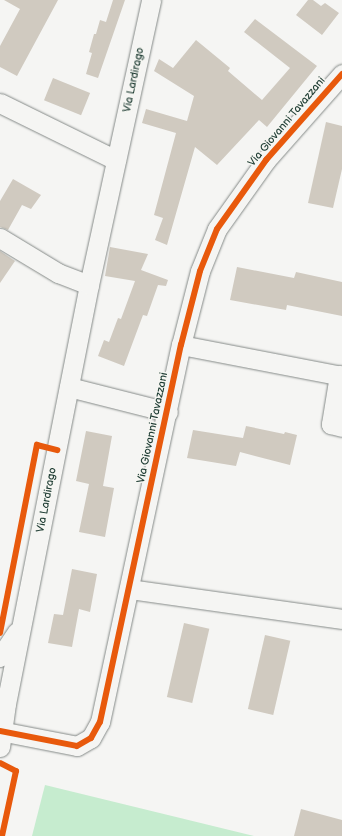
<!DOCTYPE html>
<html>
<head>
<meta charset="utf-8">
<style>
  body { margin:0 }
  #map { position:relative; width:342px; height:836px; overflow:hidden; background:#f5f5f3; font-family:"Balsamiq Sans",sans-serif }
  div>[style] { position:absolute }
  [style*='--x'] { left:calc(var(--x)*1px); top:calc(var(--y)*1px); width:calc(var(--w)*1px); rotate:calc(var(--a)*1deg) }
  .green>* { inset:0; background:#c6eccf }
  .building>* { inset:0; background:#d0cac0; transform-origin:0 0 }
  .roads { filter:drop-shadow(0 0 1px #858a88) drop-shadow(0 0 1px #858a88) }
  .minor>* { height:19px; margin:-9.5px; padding:0 9.5px; transform-origin:9.5px; border-radius:9.5px; background:#f5f5f3 }
  .cycleway>* { height:6px; margin:-3px; padding:0 3px; transform-origin:3px; border-radius:3px; background:#e8590c }
  span { translate:-50% -50%; white-space:nowrap; text-align:center; line-height:1.15; -webkit-text-stroke:3px #f6f6f2; paint-order:stroke }
  .street-label { font-size:11px; color:#1f3d34 }
</style>
</head>
<body>
<div id="map">
  <div class="green">
    <i style="clip-path:polygon(45px 785px,254px 836px,32px 836px)"></i>
  </div>
  <div class="building">
    <i style="clip-path:polygon(4px 0,58px 0,17px 76px,0 67px,0 46px,20px 9px)"></i>
    <i style="clip-path:polygon(113px 0,125px 0,98px 78px,86px 74px,92px 53px,89px 52px,94px 34px,96px 34px,100px 20px,106px 22px)"></i>
    <i style="clip-path:polygon(308px 0,313px 0,321px 6px,325px 3px,339px 13px,322px 35px,296px 15px)"></i>
    <i style="clip-path:polygon(255px 19px,317px 66px,267px 127px,259px 120px,217px 165px,195px 147px,167px 245px,155px 240px,163px 218px,154px 215px,176px 133px,142px 123px,146px 109px,187px 121px,194px 96px,154px 71px,159px 59px,173px 68px,196px 40px,230px 68px,228px 71px,262px 100px,290px 68px,244px 32px)"></i>
    <i style="left:53px;top:78px;width:40px;height:24px;rotate:22deg"></i>
    <i style="clip-path:polygon(326px 122px,342px 126px,342px 169px,333px 208px,308px 203px)"></i>
    <i style="clip-path:polygon(13px 179px,41px 195px,31px 209px,22px 205px,8px 230px,0 227px,0 201px)"></i>
    <i style="clip-path:polygon(110px 247px,148px 254px,141px 270px,168px 280px,166px 286px,158px 285px,147px 316px,143px 315px,124px 366px,98px 356px,104px 340px,109px 342px,118px 318px,121px 319px,135px 281px,105px 276px)"></i>
    <i style="clip-path:polygon(0 251px,15px 261px,0 283px)"></i>
    <i style="clip-path:polygon(237px 267px,294px 278px,296px 272px,342px 282px,342px 316px,287px 305px,286px 310px,230px 300px)"></i>
    <i style="clip-path:polygon(246px 426px,284px 434px,285px 432px,297px 435px,290px 465px,240px 452px,236px 466px,187px 458px,193px 430px,243px 438px)"></i>
    <i style="clip-path:polygon(86px 431px,112px 436px,103px 486px,114px 488px,105px 537px,79px 532px,89px 484px,76px 481px)"></i>
    <i style="clip-path:polygon(72px 569px,97px 574px,90px 612px,79px 609px,72px 647px,48px 643px,54px 614px,63px 615px)"></i>
    <i style="left:184px;top:623px;width:26px;height:76px;rotate:13deg"></i>
    <i style="left:265px;top:635px;width:26px;height:76px;rotate:13deg"></i>
    <i style="clip-path:polygon(301px 809px,342px 820px,342px 836px,294px 836px)"></i>
  </div>
  <div class="roads">
    <div class="minor">
      <i style="--x:0;--y:103;--w:129;--a:26.2"></i>
      <i style="--x:0;--y:238;--w:68;--a:31.1"></i>
      <i style="--x:58;--y:273;--w:33;--a:21"></i>
      <i style="--x:181;--y:345;--w:164;--a:10.9"></i>
      <i style="--x:339;--y:375;--w:50;--a:99.3"></i>
      <i style="--x:331;--y:424;--w:11;--a:15"></i>
      <i style="--x:69;--y:387;--w:102;--a:14.2"></i>
      <i style="--x:129;--y:589;--w:215;--a:8"></i>
      <i style="--x:0;--y:657;--w:30;--a:-56"></i>
      <i style="--x:0;--y:731;--w:78;--a:11"></i>
      <i style="--x:77;--y:746;--w:16;--a:-30"></i>
      <i style="--x:91;--y:738;--w:18;--a:-61"></i>
      <i style="--x:100;--y:722;--w:386;--a:-77.9"></i>
      <i style="--x:181;--y:345;--w:76;--a:-75.6"></i>
      <i style="--x:200;--y:271;--w:45;--a:-68"></i>
      <i style="--x:217;--y:229;--w:85;--a:-54.6"></i>
      <i style="--x:266;--y:160;--w:115;--a:-48.5"></i>
      <i style="--x:0;--y:747;--w:43;--a:-82.1"></i>
      <i style="--x:6;--y:704;--w:427;--a:-78.8"></i>
      <i style="--x:89;--y:285;--w:292;--a:-77.7"></i>
    </div>
  </div>
  <div class="cycleway">
    <i style="--x:0;--y:633;--w:192;--a:-78.9"></i>
    <i style="--x:37;--y:445;--w:21;--a:14"></i>
    <i style="--x:0;--y:731;--w:78;--a:11"></i>
    <i style="--x:77;--y:746;--w:16;--a:-30"></i>
    <i style="--x:91;--y:738;--w:18;--a:-61"></i>
    <i style="--x:100;--y:722;--w:386;--a:-77.9"></i>
    <i style="--x:181;--y:345;--w:76;--a:-75.6"></i>
    <i style="--x:200;--y:271;--w:45;--a:-68"></i>
    <i style="--x:217;--y:229;--w:85;--a:-54.6"></i>
    <i style="--x:266;--y:160;--w:115;--a:-48.5"></i>
    <i style="--x:0;--y:763;--w:18;--a:27"></i>
    <i style="--x:16;--y:771;--w:66;--a:102.2"></i>
  </div>
  <div class="street-label">
    <span style="left:134px;top:80px;rotate:-78deg">Via Lardirago</span>
    <span style="left:287px;top:122px;rotate:-50deg">Via Giovanni Tavazzani</span>
    <span style="left:153px;top:428px;rotate:-78deg">Via Giovanni Tavazzani</span>
    <span style="left:47px;top:500px;rotate:-79deg">Via Lardirago</span>
  </div>
</div>
</body>
</html>
